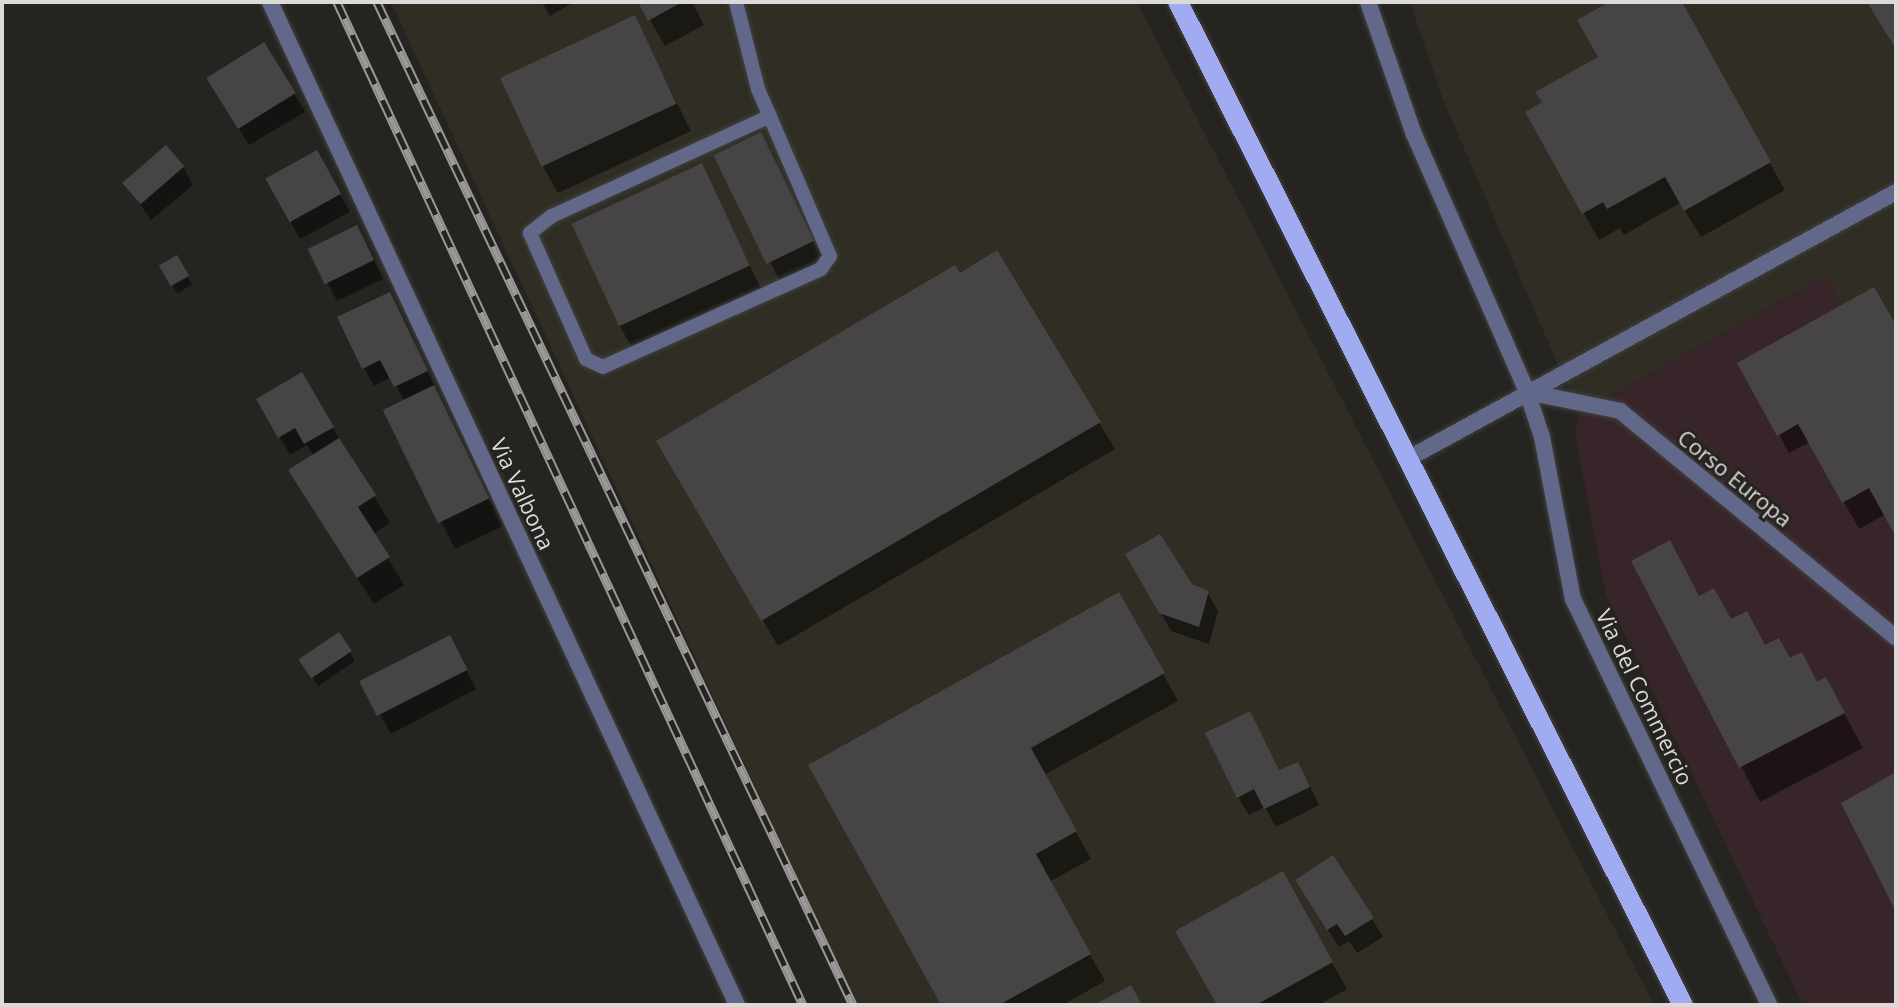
<!DOCTYPE html>
<html>
<head>
<meta charset="utf-8">
<style>
  body { margin:0 }
  #map { position:relative; width:1898px; height:1007px; overflow:hidden; background:#252421; font-family:"Open Sans",sans-serif }
  div>[style] { position:absolute }
  [style*='--x'] { left:calc(var(--x)*1px); top:calc(var(--y)*1px); width:calc(var(--w)*1px); rotate:calc(var(--a)*1deg) }
  .commercial>* { inset:0; background:#38252a }
  .built>* { inset:0; background:#302d24 }
  .shadow>* { inset:0; background:#0007; transform-origin:0 0 }
  .building>* { inset:0; background:#474446; transform-origin:0 0 }
  .roads { filter:drop-shadow(0 0 2px #42413e) drop-shadow(0 0 2px #42413e) }
  .service>* { height:14px; margin:-7px; padding:0 7px; transform-origin:7px; border-radius:7px; background:#626889 }
  .minor>* { height:16px; margin:-8px; padding:0 8px; transform-origin:8px; border-radius:8px; background:#626889 }
  .primary>* { height:20px; margin:-10px; padding:0 10px; transform-origin:10px; border-radius:10px; background:#a0abf1 }
  .rail>* { height:9px; margin-top:-4.5px; transform-origin:0; background:repeating-linear-gradient(90deg,#252421 0 18px,#9a9997 0 36px); box-sizing:border-box; border-block:2px solid #9a9997 }
  span { translate:-50% -50%; white-space:nowrap; text-align:center; line-height:1.15; -webkit-text-stroke:6px #252421; paint-order:stroke }
  .street-label { font-size:22px; color:#dbdad8 }
  .frame { position:absolute; inset:0; border:4px solid #dbdad8; pointer-events:none }
</style>
</head>
<body>
<div id="map">
  <div class="commercial">
    <i style="clip-path:polygon(1827px 276px,1896px 404px,1896px 1005px,1803px 1005px,1606px 595px,1575px 434px,1579px 413px)"></i>
  </div>
  <div class="built">
    <i style="clip-path:polygon(391px 2px,1137px 2px,1654px 1005px,856px 1005px)"></i>
    <i style="clip-path:polygon(1410px 2px,1896px 2px,1896px 404px,1826px 276px,1579px 413px,1444px 102px)"></i>
  </div>
  <div class="shadow">
    <i style="clip-path:polygon(542px 2px,574px 2px,550px 16px)"></i>
    <i style="clip-path:polygon(640px 2px,692px 2px,704px 25px,665px 46px)"></i>
    <i style="clip-path:polygon(1613px 2px,1680px 2px,1785px 190px,1701px 237px,1680px 203px,1624px 235px,1620px 228px,1599px 240px,1527px 113px,1600px 57px)"></i>
    <i style="clip-path:polygon(634px 18px,691px 131px,558px 193px,543px 166px)"></i>
    <i style="clip-path:polygon(294px 94px,305px 112px,249px 145px,219px 97px)"></i>
    <i style="left:760px;top:134px;width:151px;height:49px;rotate:63deg"></i>
    <i style="clip-path:polygon(702px 166px,763px 293px,635px 352px,619px 325px)"></i>
    <i style="clip-path:polygon(183px 167px,193px 185px,151px 220px,124px 182px)"></i>
    <i style="clip-path:polygon(327px 171px,350px 212px,300px 239px,290px 221px)"></i>
    <i style="clip-path:polygon(367px 245px,383px 279px,337px 301px,310px 249px)"></i>
    <i style="left:176px;top:258px;width:31px;height:17px;rotate:59deg"></i>
    <i style="clip-path:polygon(399px 313px,503px 526px,455px 549px,386px 411px,405px 402px,391px 377px,374px 386px,364px 368px)"></i>
    <i style="clip-path:polygon(1896px 328px,1896px 533px,1886px 514px,1859px 529px,1810px 442px,1789px 453px,1740px 364px)"></i>
    <i style="clip-path:polygon(301px 375px,390px 523px,373px 534px,404px 585px,374px 604px,306px 497px,313px 455px,307px 445px,290px 455px,258px 400px)"></i>
    <i style="clip-path:polygon(1099px 423px,1115px 449px,778px 646px,658px 442px)"></i>
    <i style="clip-path:polygon(1670px 543px,1700px 598px,1818px 684px,1826px 680px,1863px 748px,1760px 802px,1634px 561px)"></i>
    <i style="clip-path:polygon(1128px 555px,1207px 592px,1218px 611px,1209px 644px,1171px 631px)"></i>
    <i style="clip-path:polygon(1119px 595px,1178px 701px,1044px 775px,1091px 859px,1049px 882px,1105px 981px,1063px 1005px,944px 1005px,810px 766px)"></i>
    <i style="clip-path:polygon(339px 635px,355px 661px,318px 686px,307px 669px)"></i>
    <i style="clip-path:polygon(459px 656px,476px 689px,391px 734px,363px 683px)"></i>
    <i style="clip-path:polygon(1280px 772px,1308px 782px,1319px 805px,1276px 827px,1265px 807px,1249px 815px,1238px 797px)"></i>
    <i style="clip-path:polygon(1282px 874px,1347px 989px,1319px 1005px,1219px 1005px)"></i>
    <i style="clip-path:polygon(1308px 899px,1372px 919px,1383px 937px,1357px 953px,1349px 941px,1339px 947px)"></i>
  </div>
  <div class="building">
    <i style="clip-path:polygon(638px 2px,682px 2px,648px 21px)"></i>
    <i style="clip-path:polygon(1609px 2px,1682px 2px,1771px 162px,1684px 211px,1665px 177px,1607px 209px,1603px 202px,1582px 214px,1525px 112px,1542px 102px,1535px 92px,1598px 57px,1577px 20px)"></i>
    <i style="clip-path:polygon(1867px 2px,1896px 2px,1896px 49px)"></i>
    <i style="left:635px;top:15px;width:98px;height:149px;rotate:65deg"></i>
    <i style="left:264px;top:42px;width:60px;height:68px;rotate:58deg"></i>
    <i style="left:761px;top:132px;width:121px;height:53px;rotate:64deg"></i>
    <i style="left:166px;top:145px;width:28px;height:58px;rotate:49deg"></i>
    <i style="left:317px;top:150px;width:50px;height:59px;rotate:61deg"></i>
    <i style="left:702px;top:163px;width:113px;height:144px;rotate:65deg"></i>
    <i style="left:357px;top:225px;width:39px;height:55px;rotate:64deg"></i>
    <i style="clip-path:polygon(997px 250px,1101px 422px,761px 621px,656px 441px,955px 265px,960px 273px)"></i>
    <i style="left:177px;top:255px;width:24px;height:21px;rotate:60deg"></i>
    <i style="clip-path:polygon(1874px 287px,1896px 325px,1896px 537px,1869px 488px,1842px 503px,1798px 424px,1777px 436px,1737px 363px)"></i>
    <i style="clip-path:polygon(390px 292px,428px 371px,394px 387px,380px 360px,362px 369px,337px 317px)"></i>
    <i style="clip-path:polygon(302px 372px,334px 427px,304px 444px,295px 428px,278px 438px,256px 399px)"></i>
    <i style="left:434px;top:385px;width:126px;height:57px;rotate:64deg"></i>
    <i style="clip-path:polygon(339px 438px,376px 495px,358px 507px,390px 557px,357px 578px,288px 470px)"></i>
    <i style="clip-path:polygon(1160px 534px,1192px 584px,1209px 591px,1199px 627px,1159px 613px,1125px 554px)"></i>
    <i style="clip-path:polygon(1670px 540px,1699px 596px,1714px 588px,1731px 619px,1747px 611px,1765px 645px,1779px 638px,1790px 658px,1802px 652px,1817px 682px,1826px 677px,1845px 713px,1739px 768px,1631px 561px)"></i>
    <i style="clip-path:polygon(1119px 592px,1165px 673px,1031px 748px,1077px 831px,1036px 854px,1091px 954px,999px 1005px,941px 1005px,808px 765px)"></i>
    <i style="left:339px;top:632px;width:23px;height:49px;rotate:56deg"></i>
    <i style="left:450px;top:635px;width:39px;height:102px;rotate:63deg"></i>
    <i style="clip-path:polygon(1250px 711px,1279px 770px,1298px 762px,1310px 787px,1264px 809px,1254px 789px,1237px 798px,1205px 733px)"></i>
    <i style="clip-path:polygon(1896px 772px,1896px 912px,1841px 803px)"></i>
    <i style="clip-path:polygon(1333px 855px,1374px 918px,1345px 936px,1337px 924px,1327px 930px,1295px 880px)"></i>
    <i style="clip-path:polygon(1283px 871px,1333px 962px,1256px 1005px,1217px 1005px,1175px 931px)"></i>
    <i style="clip-path:polygon(1131px 985px,1142px 1005px,1094px 1005px)"></i>
  </div>
  <div class="roads">
    <div class="service">
      <i style="--x:736;--y:2;--w:90;--a:75.8"></i>
      <i style="--x:758;--y:89;--w:182;--a:66.7"></i>
      <i style="--x:830;--y:256;--w:16;--a:125"></i>
      <i style="--x:821;--y:269;--w:239;--a:155.8"></i>
      <i style="--x:603;--y:367;--w:19;--a:-155"></i>
      <i style="--x:586;--y:359;--w:138;--a:-114"></i>
      <i style="--x:530;--y:233;--w:28;--a:-38"></i>
      <i style="--x:552;--y:216;--w:240;--a:-24.6"></i>
    </div>
    <div class="minor">
      <i style="--x:270;--y:2;--w:1106;--a:65.03"></i>
      <i style="--x:1368;--y:2;--w:138;--a:70.9"></i>
      <i style="--x:1413;--y:132;--w:284;--a:66.3"></i>
      <i style="--x:1527;--y:392;--w:47;--a:71.6"></i>
      <i style="--x:1542;--y:437;--w:165;--a:79.2"></i>
      <i style="--x:1573;--y:599;--w:451;--a:64.2"></i>
      <i style="--x:1527;--y:392;--w:95;--a:11.5"></i>
      <i style="--x:1620;--y:411;--w:357;--a:39.4"></i>
      <i style="--x:1411;--y:457;--w:553;--a:-28.65"></i>
    </div>
    <div class="primary">
      <i style="--x:1178;--y:2;--w:1123;--a:63.28"></i>
    </div>
  </div>
  <div class="rail">
    <i style="--x:337;--y:2;--w:1106;--a:65.08"></i>
    <i style="--x:377;--y:2;--w:1110;--a:64.61"></i>
  </div>
  <div class="street-label">
    <span style="left:1735px;top:478px;rotate:39deg">Corso Europa</span>
    <span style="left:523px;top:494px;rotate:65deg">Via Valbona</span>
    <span style="left:1645px;top:697px;rotate:64deg">Via del Commercio</span>
  </div>
  <div class="frame"></div>
</div>
</body>
</html>
